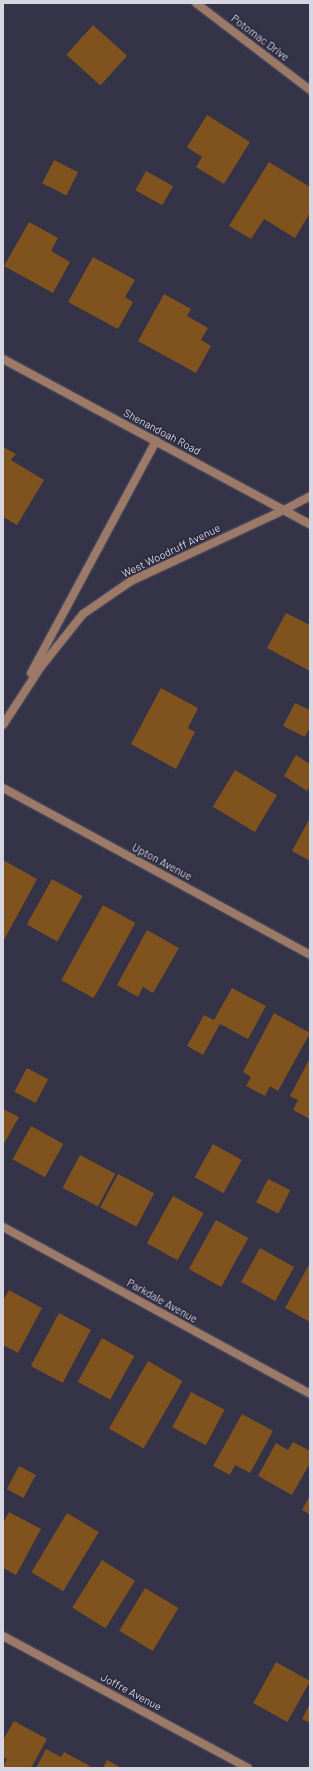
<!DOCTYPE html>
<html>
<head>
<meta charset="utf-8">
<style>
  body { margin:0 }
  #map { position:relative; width:313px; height:1771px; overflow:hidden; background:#343348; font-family:Barlow,sans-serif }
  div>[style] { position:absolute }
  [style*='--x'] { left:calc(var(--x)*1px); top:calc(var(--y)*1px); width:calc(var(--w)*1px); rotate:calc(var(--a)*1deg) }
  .building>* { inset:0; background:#80521d; transform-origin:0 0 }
  .roads { filter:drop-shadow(0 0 1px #515064) drop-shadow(0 0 1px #515064) }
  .minor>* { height:8px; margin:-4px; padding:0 4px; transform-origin:4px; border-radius:4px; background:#9c7a67 }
  .tertiary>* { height:8px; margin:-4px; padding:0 4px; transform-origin:4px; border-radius:4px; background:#9c7a67 }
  span { translate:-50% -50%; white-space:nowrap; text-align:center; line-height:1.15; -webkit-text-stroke:3px #2a293d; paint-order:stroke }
  .street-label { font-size:11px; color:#d6d6e3 }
  .frame { position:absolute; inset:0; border:4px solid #d6d6e3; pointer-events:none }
</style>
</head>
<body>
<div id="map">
  <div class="building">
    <i style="left:93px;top:25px;width:46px;height:40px;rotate:42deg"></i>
    <i style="clip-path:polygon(207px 115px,250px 142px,224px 184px,196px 167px,202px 157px,187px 147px)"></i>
    <i style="left:54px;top:160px;width:27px;height:26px;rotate:27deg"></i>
    <i style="clip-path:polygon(269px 162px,310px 187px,310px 213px,295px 238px,264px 219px,251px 239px,229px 226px)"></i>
    <i style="left:146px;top:171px;width:31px;height:22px;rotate:29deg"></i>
    <i style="clip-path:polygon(29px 222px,58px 238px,51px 251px,70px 262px,53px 293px,4px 266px)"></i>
    <i style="clip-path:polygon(93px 257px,135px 280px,125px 297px,133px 302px,118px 329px,68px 302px)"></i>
    <i style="clip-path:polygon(164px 294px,191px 309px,187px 316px,208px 328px,201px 340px,211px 346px,196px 373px,138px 341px)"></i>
    <i style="clip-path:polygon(3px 447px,16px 454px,11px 460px,44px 480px,17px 525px,3px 517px)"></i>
    <i style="clip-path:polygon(286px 613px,310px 625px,310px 671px,267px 648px)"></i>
    <i style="clip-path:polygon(161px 688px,198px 708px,188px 728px,195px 732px,176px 769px,131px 744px)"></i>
    <i style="clip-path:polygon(295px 703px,310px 710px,310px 727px,305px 737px,283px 726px)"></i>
    <i style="clip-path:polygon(296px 755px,310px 764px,310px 786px,307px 791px,284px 776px)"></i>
    <i style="left:235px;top:770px;width:49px;height:43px;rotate:31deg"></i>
    <i style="clip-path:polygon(310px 818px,310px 861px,292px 851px)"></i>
    <i style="clip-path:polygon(3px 860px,37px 879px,4px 940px,3px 939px)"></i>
    <i style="left:52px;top:879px;width:35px;height:52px;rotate:29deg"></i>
    <i style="left:103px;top:905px;width:37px;height:86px;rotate:29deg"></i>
    <i style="clip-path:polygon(147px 930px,179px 948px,153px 993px,143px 987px,138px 997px,117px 985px)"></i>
    <i style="clip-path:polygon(232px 988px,266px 1006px,248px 1039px,220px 1024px,203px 1055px,187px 1046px,204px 1015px,214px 1020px)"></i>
    <i style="clip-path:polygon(274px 1013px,310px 1033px,278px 1091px,270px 1086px,265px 1096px,246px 1086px,251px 1077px,243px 1072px)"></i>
    <i style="clip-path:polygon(310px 1058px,310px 1119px,293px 1110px,298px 1100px,290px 1096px)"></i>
    <i style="left:27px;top:1068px;width:24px;height:27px;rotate:28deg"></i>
    <i style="clip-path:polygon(3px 1109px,19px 1117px,3px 1145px)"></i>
    <i style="left:31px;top:1126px;width:37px;height:38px;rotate:29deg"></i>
    <i style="left:213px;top:1144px;width:33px;height:38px;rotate:29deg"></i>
    <i style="left:80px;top:1155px;width:40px;height:37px;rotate:28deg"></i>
    <i style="left:118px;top:1174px;width:41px;height:38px;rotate:28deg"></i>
    <i style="left:268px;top:1179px;width:25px;height:26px;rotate:27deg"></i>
    <i style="left:173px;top:1196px;width:35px;height:54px;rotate:29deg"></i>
    <i style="left:216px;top:1220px;width:37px;height:56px;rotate:29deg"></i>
    <i style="left:260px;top:1248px;width:39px;height:39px;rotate:29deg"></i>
    <i style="clip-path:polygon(310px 1263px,310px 1322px,285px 1308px)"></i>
    <i style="clip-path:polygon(9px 1290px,42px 1308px,18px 1353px,3px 1345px,3px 1301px)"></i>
    <i style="left:59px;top:1313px;width:36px;height:60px;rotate:28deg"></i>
    <i style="left:102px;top:1338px;width:37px;height:50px;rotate:29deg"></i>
    <i style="left:148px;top:1361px;width:40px;height:78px;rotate:30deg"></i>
    <i style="left:191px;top:1392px;width:38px;height:40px;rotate:28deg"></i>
    <i style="clip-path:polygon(242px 1414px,273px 1431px,250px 1473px,235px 1465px,230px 1475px,213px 1466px)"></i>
    <i style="clip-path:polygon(293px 1442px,310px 1451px,310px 1463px,292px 1495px,258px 1476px,276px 1443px,288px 1450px)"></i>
    <i style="left:19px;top:1466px;width:19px;height:26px;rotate:28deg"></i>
    <i style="clip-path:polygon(310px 1495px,310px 1515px,302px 1510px)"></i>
    <i style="clip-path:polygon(9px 1512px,41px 1529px,16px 1575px,3px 1568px,3px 1523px)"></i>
    <i style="left:67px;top:1513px;width:37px;height:69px;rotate:31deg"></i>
    <i style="left:102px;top:1560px;width:39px;height:56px;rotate:32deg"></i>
    <i style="left:145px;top:1588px;width:39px;height:50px;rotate:31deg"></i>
    <i style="left:276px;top:1662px;width:39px;height:47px;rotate:29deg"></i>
    <i style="clip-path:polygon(310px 1704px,310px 1723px,302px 1719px)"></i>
    <i style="clip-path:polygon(14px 1721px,47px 1739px,31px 1768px,3px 1767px,7px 1759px,3px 1757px,3px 1740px)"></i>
    <i style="clip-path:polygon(46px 1749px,61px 1757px,64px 1752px,90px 1766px,89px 1768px,36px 1768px)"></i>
    <i style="clip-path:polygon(107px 1760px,122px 1768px,103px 1768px)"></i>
  </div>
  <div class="roads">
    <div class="minor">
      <i style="--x:196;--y:3;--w:143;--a:37.3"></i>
      <i style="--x:3;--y:359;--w:349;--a:28.3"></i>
      <i style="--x:31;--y:673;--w:264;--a:-61.7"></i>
      <i style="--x:3;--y:725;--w:68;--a:-57"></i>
      <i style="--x:40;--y:668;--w:69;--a:-51.5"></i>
      <i style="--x:83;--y:614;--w:58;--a:-34.5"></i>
      <i style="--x:131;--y:581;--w:169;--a:-24.9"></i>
      <i style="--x:284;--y:510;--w:30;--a:-28"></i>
      <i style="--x:3;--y:1227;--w:349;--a:28.5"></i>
      <i style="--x:3;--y:1636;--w:278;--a:28.3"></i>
    </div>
    <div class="tertiary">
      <i style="--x:3;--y:788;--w:349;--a:28.5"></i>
    </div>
  </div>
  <div class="street-label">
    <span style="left:260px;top:38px;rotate:37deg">Potomac Drive</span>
    <span style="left:162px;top:432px;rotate:28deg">Shenandoah Road</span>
    <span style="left:171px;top:551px;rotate:-26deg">West Woodruff Avenue</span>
    <span style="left:162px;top:862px;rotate:28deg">Upton Avenue</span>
    <span style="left:162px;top:1301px;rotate:29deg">Parkdale Avenue</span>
    <span style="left:131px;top:1692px;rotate:28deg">Joffre Avenue</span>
  </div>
  <div class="frame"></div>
</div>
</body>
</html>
